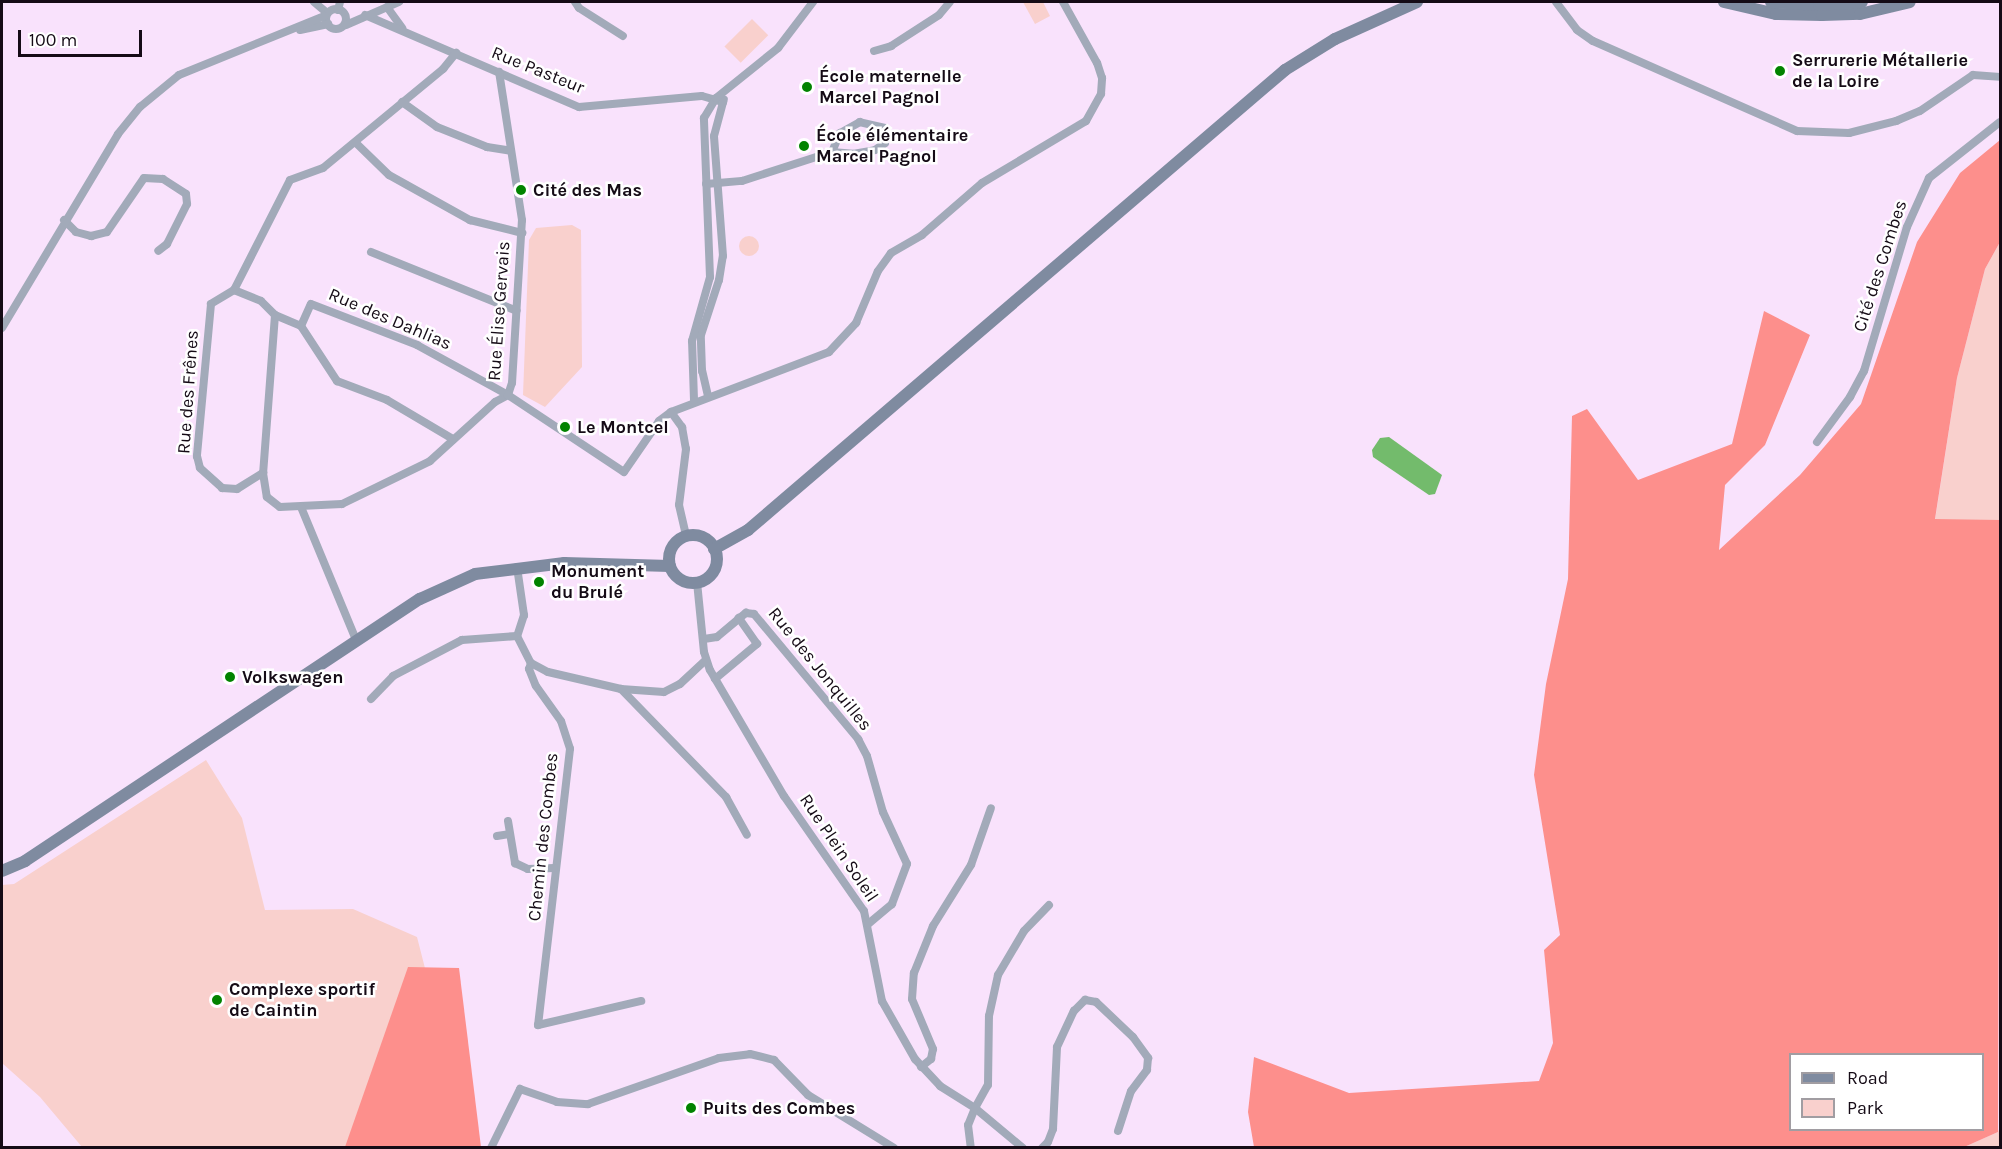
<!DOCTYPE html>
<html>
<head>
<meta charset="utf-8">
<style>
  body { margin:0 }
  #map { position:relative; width:2002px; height:1149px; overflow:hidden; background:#f9e2fc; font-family:Karla,sans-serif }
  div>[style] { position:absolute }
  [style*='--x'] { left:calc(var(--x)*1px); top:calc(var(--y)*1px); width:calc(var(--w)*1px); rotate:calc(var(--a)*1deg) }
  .green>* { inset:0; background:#f9d0cd; transform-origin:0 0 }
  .round { border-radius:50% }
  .forest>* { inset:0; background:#fd8f8c }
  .water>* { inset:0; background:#73bb6c }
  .street>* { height:8px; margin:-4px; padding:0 4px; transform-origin:4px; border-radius:4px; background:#a2aab9 }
  .street>.ring { margin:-4px; padding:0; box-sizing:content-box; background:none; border:8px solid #a2aab9; border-radius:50% }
  .secondary>* { height:12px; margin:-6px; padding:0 6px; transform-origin:6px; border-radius:6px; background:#7f8ba0 }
  .secondary>.ring { margin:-6px; padding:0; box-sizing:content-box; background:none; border:12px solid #7f8ba0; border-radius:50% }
  .dots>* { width:16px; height:16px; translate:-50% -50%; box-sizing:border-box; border:3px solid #fff; border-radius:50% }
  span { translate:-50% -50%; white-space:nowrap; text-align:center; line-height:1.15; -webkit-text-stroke:5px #fff; paint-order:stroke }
  .poi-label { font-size:18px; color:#150b16; font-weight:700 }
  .left { translate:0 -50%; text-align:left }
  .street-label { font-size:18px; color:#150b16 }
  .frame { position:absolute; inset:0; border:3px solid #150b16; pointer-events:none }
  .legend { position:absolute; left:1789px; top:1053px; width:195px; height:78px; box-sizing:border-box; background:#fff; border:2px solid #a19da2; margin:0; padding:8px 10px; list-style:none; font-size:18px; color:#150b16 }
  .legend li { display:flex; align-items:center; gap:12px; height:30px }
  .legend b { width:30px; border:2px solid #a19da2 }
  .scale { position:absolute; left:18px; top:30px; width:124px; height:27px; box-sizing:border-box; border:3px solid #150b16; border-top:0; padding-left:8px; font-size:18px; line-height:21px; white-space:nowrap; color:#150b16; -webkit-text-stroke:4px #fff; paint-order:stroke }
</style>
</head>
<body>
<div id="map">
  <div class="green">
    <i style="clip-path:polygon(1023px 2px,1043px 2px,1050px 16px,1035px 24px)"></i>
    <i style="left:752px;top:19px;width:23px;height:39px;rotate:45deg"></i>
    <i style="clip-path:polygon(572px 225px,581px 230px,582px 367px,545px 407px,523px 395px,529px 240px,536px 228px)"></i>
    <i class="round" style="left:739px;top:236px;width:20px;height:20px"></i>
    <i style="clip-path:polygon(2000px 242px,2000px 520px,1935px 520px,1957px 378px,1985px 269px)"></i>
    <i style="clip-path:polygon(206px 760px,242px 818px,265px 910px,353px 909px,417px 937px,457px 1093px,461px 1147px,82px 1147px,40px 1097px,2px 1063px,2px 885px,14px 884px)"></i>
    <i style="clip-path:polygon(2000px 1126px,2000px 1147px,1962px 1148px,1998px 1132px)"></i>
  </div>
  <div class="forest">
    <i style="clip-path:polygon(evenodd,2000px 140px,2000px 242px,1985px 269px,1957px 378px,1935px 519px,2000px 520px,1998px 1132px,1962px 1148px,1254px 1147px,1248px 1112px,1254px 1057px,1349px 1093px,1539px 1081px,1553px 1043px,1544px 950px,1560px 935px,1534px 775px,1546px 684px,1568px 579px,1572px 416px,1587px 409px,1638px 480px,1732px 444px,1764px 311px,1810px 335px,1765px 445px,1725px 485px,1719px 550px,1800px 475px,1861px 404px,1917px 242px,1960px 173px,2000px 140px,1790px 1054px,1982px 1054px,1982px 1130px,1790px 1130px,1790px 1054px)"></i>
    <i style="clip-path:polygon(408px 967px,459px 968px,481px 1147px,345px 1147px)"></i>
  </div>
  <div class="water">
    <i style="clip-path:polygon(1389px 437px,1442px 475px,1435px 494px,1429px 495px,1373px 457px,1372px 450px,1380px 438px)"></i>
  </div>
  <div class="street">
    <i style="--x:314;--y:2;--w:17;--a:40"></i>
    <i style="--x:575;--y:2;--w:7;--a:56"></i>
    <i style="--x:579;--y:8;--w:52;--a:32.5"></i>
    <i style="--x:1556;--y:2;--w:35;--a:53"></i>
    <i style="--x:1577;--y:30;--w:19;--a:35"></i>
    <i style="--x:1593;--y:41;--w:223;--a:23.8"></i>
    <i style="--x:1797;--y:131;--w:52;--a:2.2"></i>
    <i style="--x:1849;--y:133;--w:49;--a:-14.3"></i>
    <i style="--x:1896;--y:121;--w:26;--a:-23"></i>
    <i style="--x:1920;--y:111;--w:64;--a:-34.2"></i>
    <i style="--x:1973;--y:75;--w:27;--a:4"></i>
    <i style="--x:387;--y:7;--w:26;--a:54"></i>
    <i class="ring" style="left:326px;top:9px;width:12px;height:12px"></i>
    <i style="--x:338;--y:10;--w:8;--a:-76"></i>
    <i style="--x:365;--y:15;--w:233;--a:23.3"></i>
    <i style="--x:579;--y:107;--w:123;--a:-5.1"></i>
    <i style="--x:702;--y:96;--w:22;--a:16"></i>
    <i style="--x:346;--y:25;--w:58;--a:-23.5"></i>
    <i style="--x:300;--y:30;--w:29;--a:-12"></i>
    <i style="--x:874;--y:51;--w:18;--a:-16"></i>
    <i style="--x:891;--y:46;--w:57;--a:-32.9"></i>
    <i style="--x:939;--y:15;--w:17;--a:-50"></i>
    <i style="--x:402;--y:102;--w:43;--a:35.5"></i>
    <i style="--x:437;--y:127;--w:54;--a:21.8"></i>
    <i style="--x:487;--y:147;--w:24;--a:9"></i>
    <i style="--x:356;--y:143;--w:46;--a:44.1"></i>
    <i style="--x:389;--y:175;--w:93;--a:29.1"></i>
    <i style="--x:470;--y:220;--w:54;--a:14"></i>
    <i style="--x:706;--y:184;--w:36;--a:-5"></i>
    <i style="--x:742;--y:181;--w:95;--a:-17.9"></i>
    <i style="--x:832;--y:152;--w:21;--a:5"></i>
    <i style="--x:853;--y:154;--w:22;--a:-10"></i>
    <i style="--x:875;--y:150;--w:12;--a:-35"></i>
    <i style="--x:885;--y:143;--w:15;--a:-90"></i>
    <i style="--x:885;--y:128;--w:26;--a:-167"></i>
    <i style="--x:860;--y:122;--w:23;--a:151"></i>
    <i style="--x:840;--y:133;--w:21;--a:113"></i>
    <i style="--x:64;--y:220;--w:17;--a:45"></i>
    <i style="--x:76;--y:232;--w:16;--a:15"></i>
    <i style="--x:91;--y:236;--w:16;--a:-14"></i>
    <i style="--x:107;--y:232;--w:65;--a:-55.6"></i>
    <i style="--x:144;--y:178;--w:19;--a:3"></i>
    <i style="--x:163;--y:179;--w:27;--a:33"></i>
    <i style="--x:186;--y:194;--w:10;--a:84"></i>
    <i style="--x:187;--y:204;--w:45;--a:116.6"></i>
    <i style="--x:167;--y:244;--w:11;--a:142"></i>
    <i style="--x:371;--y:252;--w:157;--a:22"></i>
    <i style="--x:234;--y:290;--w:29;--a:22"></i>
    <i style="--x:261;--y:301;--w:20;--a:45"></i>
    <i style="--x:275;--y:315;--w:158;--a:94.3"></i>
    <i style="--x:263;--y:473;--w:24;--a:81"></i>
    <i style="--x:267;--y:497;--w:16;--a:38"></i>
    <i style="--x:280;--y:507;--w:62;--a:-2.8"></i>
    <i style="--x:342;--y:504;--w:98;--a:-26"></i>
    <i style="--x:430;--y:461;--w:88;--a:-42.2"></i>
    <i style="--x:495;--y:402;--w:15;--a:-28"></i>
    <i style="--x:508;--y:395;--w:13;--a:-72"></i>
    <i style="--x:512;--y:383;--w:163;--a:-86.5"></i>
    <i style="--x:522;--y:220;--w:150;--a:-98.8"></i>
    <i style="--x:234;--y:290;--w:123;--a:-63"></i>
    <i style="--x:290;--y:180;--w:35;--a:-20"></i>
    <i style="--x:323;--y:168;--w:156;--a:-39.5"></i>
    <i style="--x:443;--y:69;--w:21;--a:-51"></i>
    <i style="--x:234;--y:290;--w:27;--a:149"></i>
    <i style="--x:211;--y:304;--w:153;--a:95.3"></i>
    <i style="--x:197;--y:456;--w:12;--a:76"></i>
    <i style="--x:200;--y:468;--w:30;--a:42"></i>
    <i style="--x:222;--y:488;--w:15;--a:4"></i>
    <i style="--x:237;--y:489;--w:31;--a:-32"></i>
    <i style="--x:275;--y:315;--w:28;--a:23"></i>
    <i style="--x:301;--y:326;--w:66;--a:56.8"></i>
    <i style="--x:337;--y:381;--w:53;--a:20.8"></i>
    <i style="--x:387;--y:400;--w:77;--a:30.6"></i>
    <i style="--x:301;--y:326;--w:24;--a:-66"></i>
    <i style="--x:311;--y:304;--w:114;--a:21.1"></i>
    <i style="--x:417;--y:345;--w:104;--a:28.8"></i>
    <i style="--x:508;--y:395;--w:139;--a:33.6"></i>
    <i style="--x:624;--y:472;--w:62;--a:-55.5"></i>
    <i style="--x:659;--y:421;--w:15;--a:-37"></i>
    <i style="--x:671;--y:412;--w:169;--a:-20.8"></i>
    <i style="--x:829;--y:352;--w:40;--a:-47"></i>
    <i style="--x:856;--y:323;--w:56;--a:-67.1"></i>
    <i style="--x:878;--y:271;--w:22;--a:-54"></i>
    <i style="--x:891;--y:253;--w:36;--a:-30"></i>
    <i style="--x:922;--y:235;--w:79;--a:-40.9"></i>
    <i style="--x:982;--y:183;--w:121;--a:-30.8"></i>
    <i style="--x:1086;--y:121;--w:31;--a:-61"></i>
    <i style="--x:1101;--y:94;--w:16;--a:-86"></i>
    <i style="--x:1102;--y:78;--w:16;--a:-108"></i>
    <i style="--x:1097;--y:63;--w:70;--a:-119.1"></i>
    <i style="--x:2;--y:328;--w:226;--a:-59.1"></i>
    <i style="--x:118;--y:134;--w:35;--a:-51"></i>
    <i style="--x:140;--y:107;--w:50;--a:-39.4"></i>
    <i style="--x:179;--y:75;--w:157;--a:-22.1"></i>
    <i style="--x:708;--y:396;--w:26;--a:-103"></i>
    <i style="--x:702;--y:371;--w:36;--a:-92"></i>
    <i style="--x:701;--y:335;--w:58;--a:-71.9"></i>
    <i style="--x:719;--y:280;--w:24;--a:-81"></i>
    <i style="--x:723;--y:256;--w:120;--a:-94.3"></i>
    <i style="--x:714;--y:136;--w:38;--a:-75"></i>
    <i style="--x:694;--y:400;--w:59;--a:-91.9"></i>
    <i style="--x:692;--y:341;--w:66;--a:-74.3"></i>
    <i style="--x:710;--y:277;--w:159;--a:-92.2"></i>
    <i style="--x:704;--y:118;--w:23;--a:-59"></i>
    <i style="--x:716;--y:98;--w:80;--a:-38.9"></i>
    <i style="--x:778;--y:48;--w:58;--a:-52.7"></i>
    <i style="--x:671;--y:412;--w:19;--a:54"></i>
    <i style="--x:682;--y:427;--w:22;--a:80"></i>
    <i style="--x:686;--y:449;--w:56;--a:97.1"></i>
    <i style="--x:679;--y:505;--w:32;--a:77"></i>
    <i style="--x:1817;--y:442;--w:56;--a:-53.7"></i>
    <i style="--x:1850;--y:397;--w:30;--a:-62"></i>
    <i style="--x:1864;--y:371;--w:150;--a:-73.4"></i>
    <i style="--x:1907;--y:227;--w:54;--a:-65.8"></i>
    <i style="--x:1929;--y:178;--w:90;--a:-38.3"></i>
    <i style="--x:301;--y:507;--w:146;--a:67.5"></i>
    <i style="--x:517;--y:567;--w:49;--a:81.7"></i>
    <i style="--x:524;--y:615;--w:22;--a:108"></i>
    <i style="--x:517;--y:636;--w:30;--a:63"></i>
    <i style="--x:531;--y:663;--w:19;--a:28"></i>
    <i style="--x:548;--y:672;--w:75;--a:13.1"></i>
    <i style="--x:621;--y:689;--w:151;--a:45.8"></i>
    <i style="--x:726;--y:797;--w:43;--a:61.1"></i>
    <i style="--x:697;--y:582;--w:70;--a:84.3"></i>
    <i style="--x:704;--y:652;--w:19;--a:72"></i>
    <i style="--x:710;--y:670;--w:146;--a:59.6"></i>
    <i style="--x:784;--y:796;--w:140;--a:55.2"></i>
    <i style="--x:864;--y:911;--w:92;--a:78.7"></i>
    <i style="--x:882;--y:1001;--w:67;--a:60.4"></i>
    <i style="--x:915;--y:1059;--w:37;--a:47"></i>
    <i style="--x:940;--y:1086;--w:41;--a:32.2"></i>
    <i style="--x:975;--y:1108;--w:18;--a:112"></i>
    <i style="--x:968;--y:1125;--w:23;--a:83"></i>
    <i style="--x:704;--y:639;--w:13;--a:-9"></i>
    <i style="--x:717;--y:637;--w:38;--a:-40"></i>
    <i style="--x:746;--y:613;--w:8;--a:7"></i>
    <i style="--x:754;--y:614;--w:163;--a:50.2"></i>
    <i style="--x:858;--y:739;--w:19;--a:62"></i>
    <i style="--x:867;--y:756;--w:58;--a:74.1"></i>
    <i style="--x:883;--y:812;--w:57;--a:65.2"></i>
    <i style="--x:907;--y:864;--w:43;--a:110.6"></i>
    <i style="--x:892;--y:904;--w:31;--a:140"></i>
    <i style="--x:531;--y:663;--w:6;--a:108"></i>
    <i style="--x:529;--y:669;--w:18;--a:68"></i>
    <i style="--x:536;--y:686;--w:43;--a:54.5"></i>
    <i style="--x:561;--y:721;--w:29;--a:72"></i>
    <i style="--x:570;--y:749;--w:278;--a:96.6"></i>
    <i style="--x:538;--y:1025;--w:106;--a:-13.1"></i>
    <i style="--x:715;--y:679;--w:55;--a:-39.8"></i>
    <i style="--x:757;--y:644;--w:32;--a:-125"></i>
    <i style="--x:621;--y:689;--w:43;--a:4"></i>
    <i style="--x:664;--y:692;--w:18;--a:-27"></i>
    <i style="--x:680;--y:684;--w:35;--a:-43"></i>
    <i style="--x:371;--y:699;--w:32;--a:-46"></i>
    <i style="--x:393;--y:676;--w:78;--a:-27.6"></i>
    <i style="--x:462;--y:640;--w:55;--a:-4.2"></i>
    <i style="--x:508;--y:821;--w:43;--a:80.5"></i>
    <i style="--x:515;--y:863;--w:14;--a:25"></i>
    <i style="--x:528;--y:869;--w:26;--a:-2"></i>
    <i style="--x:497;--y:836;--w:12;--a:-9"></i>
    <i style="--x:921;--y:1067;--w:13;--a:-39"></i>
    <i style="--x:931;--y:1059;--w:10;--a:-79"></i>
    <i style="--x:933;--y:1049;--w:54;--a:-112.8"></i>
    <i style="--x:912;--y:999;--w:26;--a:-86"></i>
    <i style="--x:914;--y:973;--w:51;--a:-68"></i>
    <i style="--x:933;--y:926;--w:72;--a:-58.1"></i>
    <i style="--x:971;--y:865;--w:60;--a:-70.7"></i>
    <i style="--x:491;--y:1148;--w:66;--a:-63.8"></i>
    <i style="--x:520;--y:1089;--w:39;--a:19"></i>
    <i style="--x:557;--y:1102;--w:31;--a:4"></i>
    <i style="--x:588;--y:1104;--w:139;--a:-19.3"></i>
    <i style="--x:719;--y:1058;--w:31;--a:-7"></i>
    <i style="--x:750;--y:1054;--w:25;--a:14"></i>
    <i style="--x:774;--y:1060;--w:49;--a:45.8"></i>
    <i style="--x:808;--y:1095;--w:101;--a:31.6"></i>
    <i style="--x:1023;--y:1148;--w:62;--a:-140.2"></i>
    <i style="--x:975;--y:1108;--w:26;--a:-61"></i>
    <i style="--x:988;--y:1085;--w:69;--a:-89.2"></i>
    <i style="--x:989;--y:1016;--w:42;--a:-77.6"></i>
    <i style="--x:998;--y:975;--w:51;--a:-59.4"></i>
    <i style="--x:1024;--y:931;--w:36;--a:-46"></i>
    <i style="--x:1042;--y:1148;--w:8;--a:-45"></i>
    <i style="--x:1048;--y:1142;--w:14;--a:-69"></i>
    <i style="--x:1053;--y:1129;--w:82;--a:-87.2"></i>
    <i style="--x:1057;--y:1047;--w:40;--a:-65"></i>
    <i style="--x:1074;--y:1011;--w:16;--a:-45"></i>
    <i style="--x:1085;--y:1000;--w:11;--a:10"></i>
    <i style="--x:1096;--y:1002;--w:51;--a:43.4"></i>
    <i style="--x:1133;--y:1037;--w:26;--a:54"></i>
    <i style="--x:1148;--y:1058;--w:12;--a:95"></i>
    <i style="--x:1147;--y:1070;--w:26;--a:127"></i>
    <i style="--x:1131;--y:1091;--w:42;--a:108"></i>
  </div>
  <div class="secondary">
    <i style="--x:1724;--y:2;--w:53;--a:13"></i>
    <i style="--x:1776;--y:14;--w:46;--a:1.2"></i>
    <i style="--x:1822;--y:15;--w:38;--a:-2"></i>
    <i style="--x:1860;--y:14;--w:51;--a:-13.5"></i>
    <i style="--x:1771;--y:2;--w:48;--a:3.6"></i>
    <i style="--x:1819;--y:5;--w:43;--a:-4"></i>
    <i class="ring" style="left:669px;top:535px;width:36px;height:36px"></i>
    <i style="--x:714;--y:549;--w:39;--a:-29"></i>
    <i style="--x:748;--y:530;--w:707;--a:-40.58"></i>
    <i style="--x:1285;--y:70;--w:59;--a:-31.8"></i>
    <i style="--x:1335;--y:39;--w:90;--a:-24.3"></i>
    <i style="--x:2;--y:871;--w:25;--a:-23"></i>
    <i style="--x:25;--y:861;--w:474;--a:-33.6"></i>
    <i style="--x:420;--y:599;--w:60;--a:-24.4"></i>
    <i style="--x:475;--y:574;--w:90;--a:-7"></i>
    <i style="--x:564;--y:563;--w:106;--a:1.6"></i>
  </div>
  <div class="dots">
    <i style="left:1780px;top:71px;background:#028300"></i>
    <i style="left:807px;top:87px;background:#028300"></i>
    <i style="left:804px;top:146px;background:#028300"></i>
    <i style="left:521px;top:190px;background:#028300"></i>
    <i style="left:565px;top:427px;background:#028300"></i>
    <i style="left:539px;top:582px;background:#028300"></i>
    <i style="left:230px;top:677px;background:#028300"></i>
    <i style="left:217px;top:1000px;background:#028300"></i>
    <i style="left:691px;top:1108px;background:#028300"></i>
  </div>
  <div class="poi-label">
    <span class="left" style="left:1792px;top:71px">Serrurerie Métallerie<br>de la Loire</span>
    <span class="left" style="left:819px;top:87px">École maternelle<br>Marcel Pagnol</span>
    <span class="left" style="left:816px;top:146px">École élémentaire<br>Marcel Pagnol</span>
    <span class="left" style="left:533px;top:190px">Cité des Mas</span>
    <span class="left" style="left:577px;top:427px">Le Montcel</span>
    <span class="left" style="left:551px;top:582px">Monument<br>du Brulé</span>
    <span class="left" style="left:242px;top:677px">Volkswagen</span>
    <span class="left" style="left:229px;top:1000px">Complexe sportif<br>de Caintin</span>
    <span class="left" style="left:703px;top:1108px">Puits des Combes</span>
  </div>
  <div class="street-label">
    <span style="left:538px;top:70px;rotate:22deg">Rue Pasteur</span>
    <span style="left:1880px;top:266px;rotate:-72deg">Cité des Combes</span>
    <span style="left:499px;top:311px;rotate:-86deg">Rue Élise Gervais</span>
    <span style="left:390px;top:319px;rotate:23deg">Rue des Dahlias</span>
    <span style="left:188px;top:392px;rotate:-86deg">Rue des Frênes</span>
    <span style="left:820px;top:669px;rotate:51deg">Rue des Jonquilles</span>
    <span style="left:543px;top:837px;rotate:-84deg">Chemin des Combes</span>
    <span style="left:839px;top:848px;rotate:56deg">Rue Plein Soleil</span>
  </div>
  <div class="frame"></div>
  <ul class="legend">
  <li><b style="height:8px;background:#7f8ba0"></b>Road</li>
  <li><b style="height:16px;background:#f9d0cd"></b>Park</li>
  </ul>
  <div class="scale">100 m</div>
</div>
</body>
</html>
